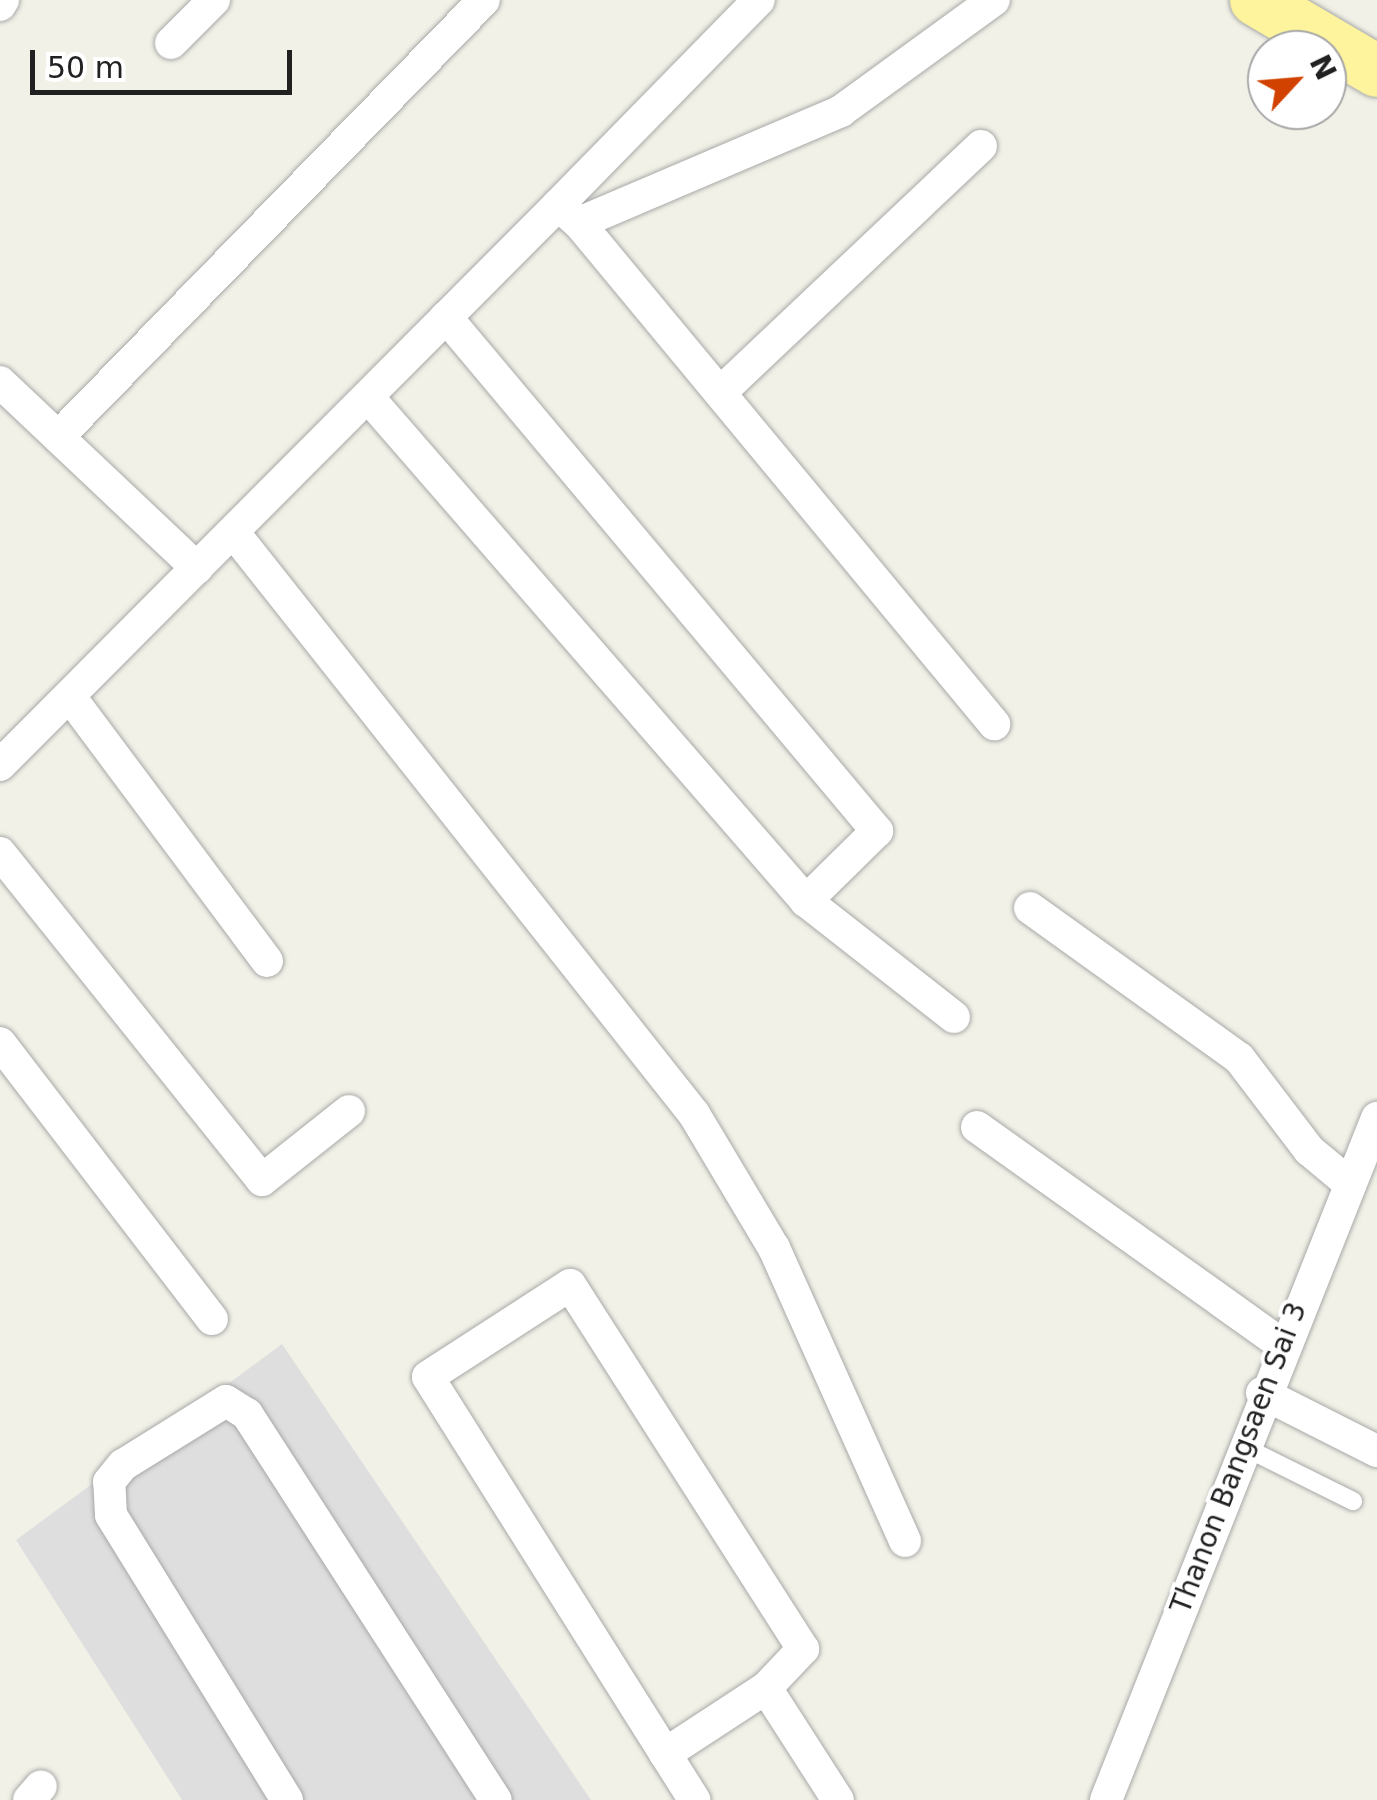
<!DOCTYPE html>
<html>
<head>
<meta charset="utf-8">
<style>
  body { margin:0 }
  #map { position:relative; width:1377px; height:1800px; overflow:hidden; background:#f1f1e7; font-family:"DejaVu Sans",sans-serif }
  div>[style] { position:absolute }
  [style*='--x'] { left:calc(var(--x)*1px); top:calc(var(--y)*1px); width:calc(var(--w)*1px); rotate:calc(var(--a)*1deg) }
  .residential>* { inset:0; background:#dfdede }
  .roads { filter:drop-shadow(0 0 2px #a8a8a8) drop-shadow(0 0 2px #a8a8a8) }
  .lane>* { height:18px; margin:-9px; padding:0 9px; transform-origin:9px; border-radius:9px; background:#fff }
  .street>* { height:32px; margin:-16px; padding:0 16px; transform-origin:16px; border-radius:16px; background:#fff }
  .primary>* { height:52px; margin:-26px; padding:0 26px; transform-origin:26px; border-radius:26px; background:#fff49e }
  span { translate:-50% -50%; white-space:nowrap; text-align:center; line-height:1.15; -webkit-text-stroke:8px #fff; paint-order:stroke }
  .street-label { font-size:28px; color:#212121 }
  .north { position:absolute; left:1247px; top:30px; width:100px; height:100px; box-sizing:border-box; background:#fff; border:2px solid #a6a6a6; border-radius:50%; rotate:64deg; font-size:28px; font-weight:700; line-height:40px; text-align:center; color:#212121 }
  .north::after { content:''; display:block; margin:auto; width:35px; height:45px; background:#d14200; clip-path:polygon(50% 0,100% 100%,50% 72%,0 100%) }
  .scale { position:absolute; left:30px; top:50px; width:262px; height:45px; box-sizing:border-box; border:5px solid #212121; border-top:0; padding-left:12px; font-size:30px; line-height:35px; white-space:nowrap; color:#212121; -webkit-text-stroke:8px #fff; paint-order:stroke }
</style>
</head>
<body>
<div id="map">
  <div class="residential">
    <i style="clip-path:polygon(282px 1344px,591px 1800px,182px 1800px,16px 1540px)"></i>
  </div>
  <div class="roads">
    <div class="lane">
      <i style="--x:1242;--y:1446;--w:124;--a:26.4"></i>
    </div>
    <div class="street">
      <i style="--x:0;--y:5;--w:6;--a:-59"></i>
      <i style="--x:171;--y:43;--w:61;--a:-45"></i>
      <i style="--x:558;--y:205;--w:287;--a:-45.6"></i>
      <i style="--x:579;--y:223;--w:651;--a:50.36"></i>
      <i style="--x:446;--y:317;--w:671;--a:50.02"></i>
      <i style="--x:877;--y:831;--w:100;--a:135.4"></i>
      <i style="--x:0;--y:382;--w:271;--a:43.4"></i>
      <i style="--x:723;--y:390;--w:355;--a:-43.4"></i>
      <i style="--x:368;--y:397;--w:668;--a:49.01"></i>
      <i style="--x:806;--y:901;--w:188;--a:38.1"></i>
      <i style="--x:58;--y:437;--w:610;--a:-45.73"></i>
      <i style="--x:234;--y:533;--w:741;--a:51.63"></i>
      <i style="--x:694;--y:1114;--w:156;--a:59.2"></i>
      <i style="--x:774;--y:1248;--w:321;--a:65.9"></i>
      <i style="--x:71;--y:698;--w:328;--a:53.3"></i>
      <i style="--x:0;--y:765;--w:791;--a:-45.1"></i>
      <i style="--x:558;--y:205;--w:28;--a:41"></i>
      <i style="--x:579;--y:223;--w:285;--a:-23.1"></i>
      <i style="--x:841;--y:111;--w:189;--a:-36"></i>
      <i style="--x:0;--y:853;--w:419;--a:51.3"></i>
      <i style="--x:262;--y:1180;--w:111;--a:-38.4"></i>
      <i style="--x:1030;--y:908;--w:257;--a:35.7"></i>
      <i style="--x:1239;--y:1058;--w:116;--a:52.7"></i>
      <i style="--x:1309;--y:1150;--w:53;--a:39.7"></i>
      <i style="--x:0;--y:1043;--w:348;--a:52.5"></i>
      <i style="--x:977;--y:1127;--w:374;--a:35.5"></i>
      <i style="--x:1262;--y:1393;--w:129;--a:26.8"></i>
      <i style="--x:766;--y:1688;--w:133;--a:57.3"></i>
      <i style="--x:665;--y:1754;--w:121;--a:-33.2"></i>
      <i style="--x:766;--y:1688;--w:54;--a:-46.5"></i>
      <i style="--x:803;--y:1649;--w:432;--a:-122.6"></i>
      <i style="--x:570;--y:1285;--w:169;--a:147.1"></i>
      <i style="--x:428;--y:1377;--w:500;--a:57.8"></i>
      <i style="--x:29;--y:1800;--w:18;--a:-49"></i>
      <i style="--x:287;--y:1800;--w:335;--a:-121.7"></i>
      <i style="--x:111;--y:1515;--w:33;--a:-93"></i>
      <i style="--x:109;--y:1482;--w:22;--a:-51"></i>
      <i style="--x:123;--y:1465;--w:121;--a:-31.9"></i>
      <i style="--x:226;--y:1401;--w:25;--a:32"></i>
      <i style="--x:247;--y:1414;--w:459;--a:57.2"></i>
      <i style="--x:1106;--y:1800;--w:734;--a:-68.33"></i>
    </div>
    <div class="primary">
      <i style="--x:1256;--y:0;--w:140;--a:30.4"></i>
    </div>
  </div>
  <div class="street-label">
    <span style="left:1239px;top:1458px;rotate:-69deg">Thanon Bangsaen Sai 3</span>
  </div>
  <div class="north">N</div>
  <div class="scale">50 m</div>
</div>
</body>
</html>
